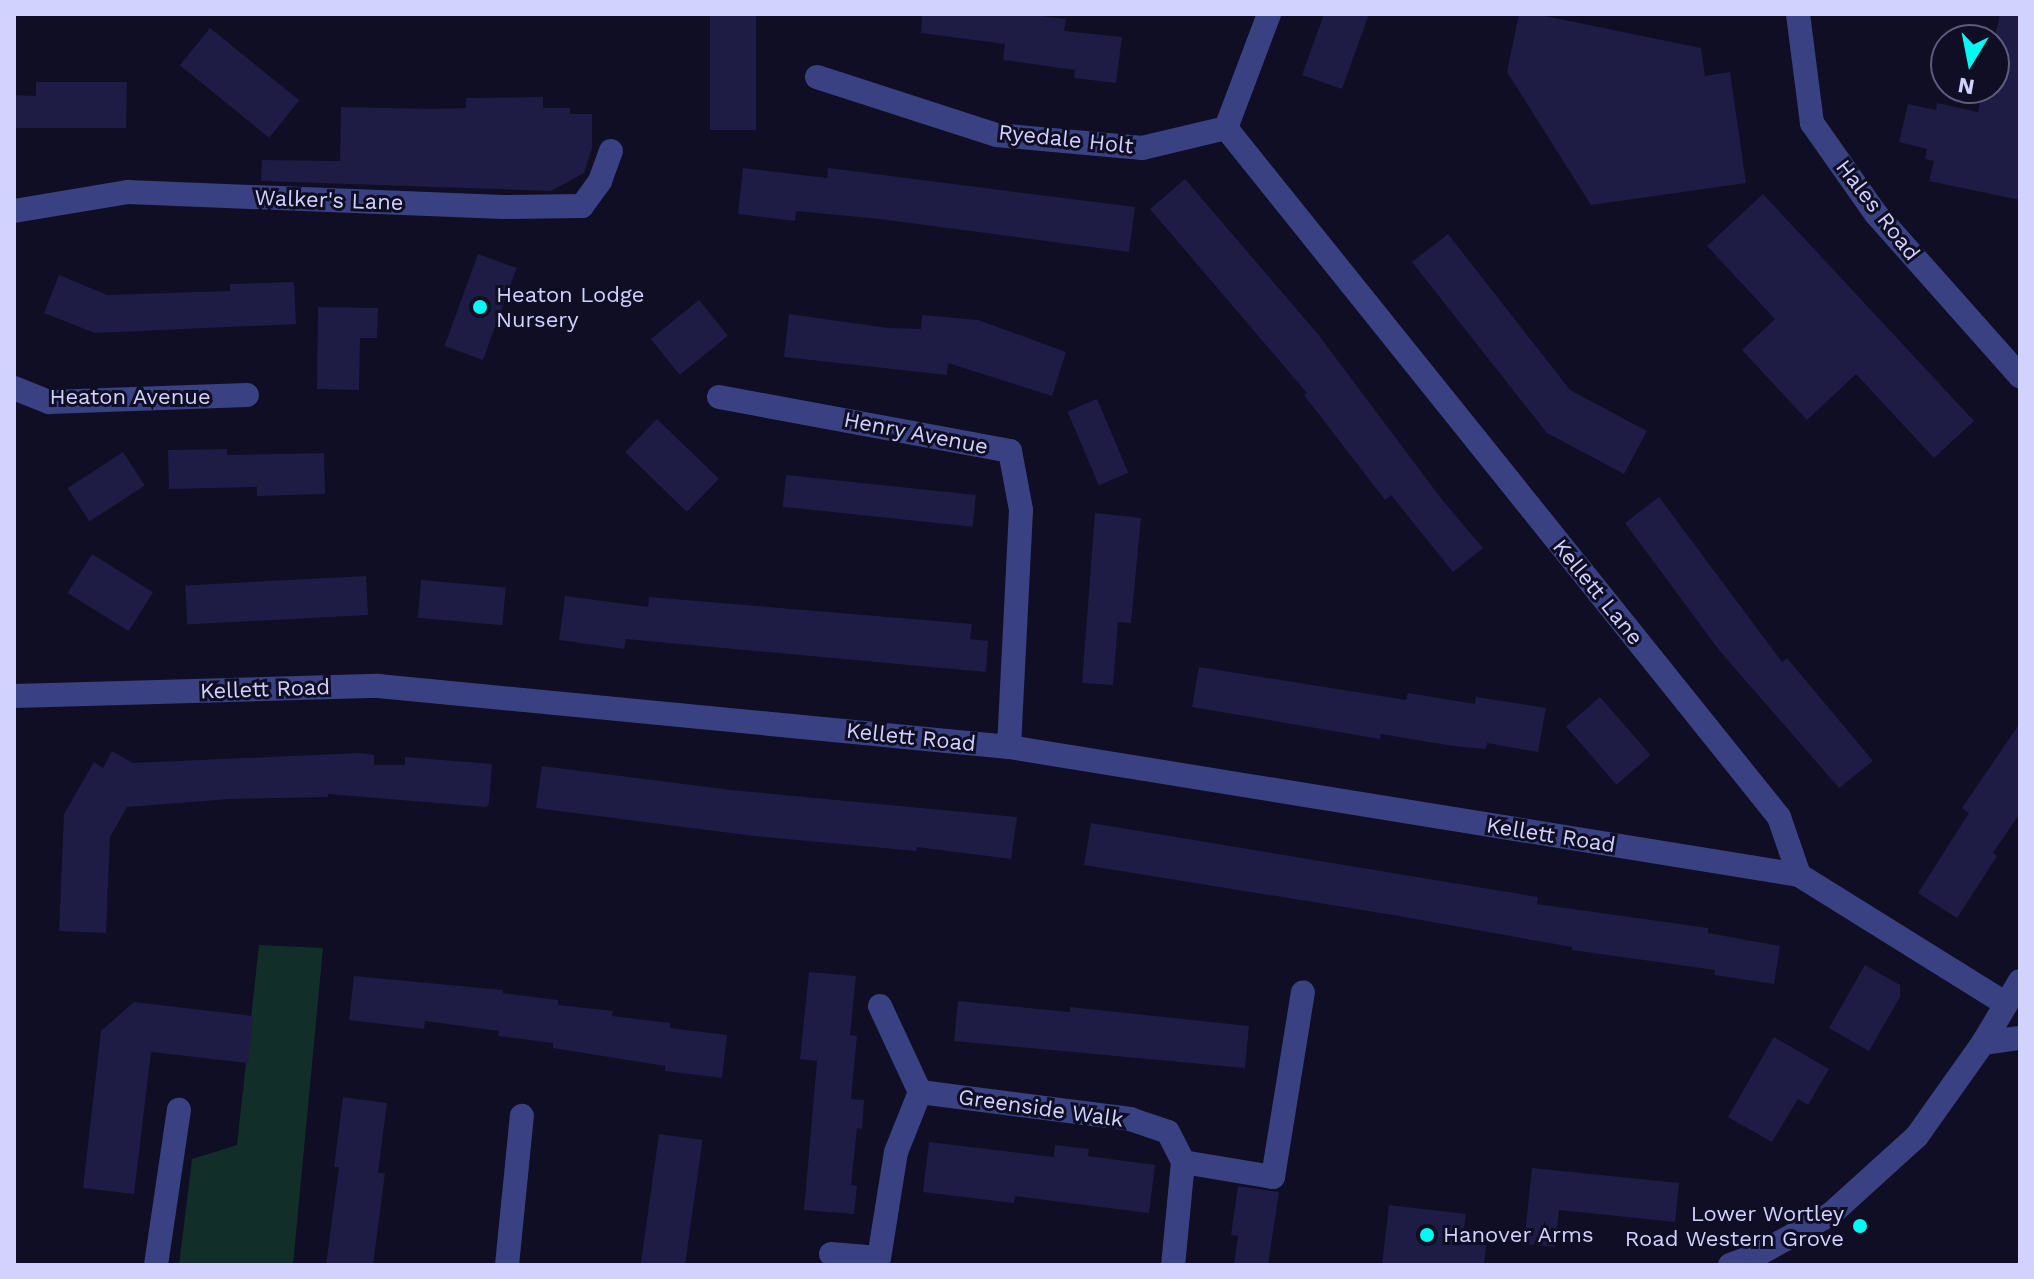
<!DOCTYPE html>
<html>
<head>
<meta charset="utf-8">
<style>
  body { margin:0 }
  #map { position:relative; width:2034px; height:1279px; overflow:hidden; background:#0f0e24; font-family:"Work Sans",sans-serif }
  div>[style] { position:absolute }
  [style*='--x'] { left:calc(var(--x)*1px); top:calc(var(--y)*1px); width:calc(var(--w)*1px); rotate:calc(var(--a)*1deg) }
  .green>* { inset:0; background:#122e29 }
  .building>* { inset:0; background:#1e1b45; transform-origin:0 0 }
  .minor>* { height:24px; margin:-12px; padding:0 12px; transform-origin:12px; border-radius:12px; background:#3a4182 }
  .dots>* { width:22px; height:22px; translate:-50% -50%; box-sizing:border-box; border:4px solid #0f0e24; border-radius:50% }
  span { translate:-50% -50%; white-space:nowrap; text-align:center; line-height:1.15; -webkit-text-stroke:6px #0f0e24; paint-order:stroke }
  .street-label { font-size:22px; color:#d2d2ff }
  .poi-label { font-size:22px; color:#d2d2ff }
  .left { translate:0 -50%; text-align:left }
  .right { translate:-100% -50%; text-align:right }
  .frame { position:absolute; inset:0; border:16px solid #d2d2ff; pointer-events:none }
  .north { position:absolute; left:1930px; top:24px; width:80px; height:80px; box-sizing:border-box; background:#0f0e24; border:2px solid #5d5c7c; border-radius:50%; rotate:190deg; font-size:22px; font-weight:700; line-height:32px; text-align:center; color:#d2d2ff }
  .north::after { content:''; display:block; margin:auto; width:28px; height:36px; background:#02faf3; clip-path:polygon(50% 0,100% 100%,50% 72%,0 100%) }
</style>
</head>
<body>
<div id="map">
  <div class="green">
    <i style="clip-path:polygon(259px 945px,323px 948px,293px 1265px,179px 1265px,192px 1159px,237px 1145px)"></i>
  </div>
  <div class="building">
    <i style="left:710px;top:14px;width:46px;height:116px"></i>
    <i style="clip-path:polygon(922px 14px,1026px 14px,1066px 19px,1064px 31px,1122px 37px,1116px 83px,1074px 78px,1075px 70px,1003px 60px,1005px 44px,921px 33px)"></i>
    <i style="clip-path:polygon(1324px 14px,1369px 14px,1342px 89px,1302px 75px)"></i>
    <i style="clip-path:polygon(1519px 14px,1535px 14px,1701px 48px,1705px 76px,1730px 72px,1746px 183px,1591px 205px,1507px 72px)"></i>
    <i style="clip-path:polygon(2000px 14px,2020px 14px,2020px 200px,1929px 181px,1934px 161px,1925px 159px,1927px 149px,1899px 142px,1908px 104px,1936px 110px,1937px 103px,1978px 112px,1983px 88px,1994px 88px,1994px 42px)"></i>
    <i style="left:210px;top:28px;width:115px;height:48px;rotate:39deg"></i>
    <i style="clip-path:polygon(36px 82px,127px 82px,126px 128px,14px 128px,14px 95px,36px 96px)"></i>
    <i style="clip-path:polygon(543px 97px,543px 108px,570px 108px,570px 114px,592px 114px,592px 148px,584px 173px,551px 191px,261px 181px,262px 160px,340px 161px,341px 107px,433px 109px,466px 108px,466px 98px)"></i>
    <i style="clip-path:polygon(743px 168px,827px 178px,828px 168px,1135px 207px,1129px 252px,880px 219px,796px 211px,795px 221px,738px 214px)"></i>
    <i style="clip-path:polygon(1185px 179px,1317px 333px,1443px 501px,1483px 548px,1453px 572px,1391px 495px,1385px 500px,1304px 395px,1307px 393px,1150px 209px)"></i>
    <i style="clip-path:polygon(1763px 194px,1974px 421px,1934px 458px,1856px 374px,1807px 420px,1742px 350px,1775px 319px,1707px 246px)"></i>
    <i style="clip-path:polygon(1448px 234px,1570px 390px,1647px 431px,1624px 474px,1547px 433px,1412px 262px)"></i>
    <i style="left:478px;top:254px;width:41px;height:98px;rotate:20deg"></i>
    <i style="clip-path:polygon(59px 275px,107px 295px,230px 291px,230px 284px,294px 282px,296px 324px,95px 333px,44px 313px)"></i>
    <i style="left:699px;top:300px;width:46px;height:62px;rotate:51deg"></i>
    <i style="clip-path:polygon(318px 307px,378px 308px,377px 338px,360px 338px,359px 390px,317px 389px)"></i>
    <i style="clip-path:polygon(789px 314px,888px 328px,921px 329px,922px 315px,978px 320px,1066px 352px,1052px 396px,948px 363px,947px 375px,784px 357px)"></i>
    <i style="left:1097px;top:399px;width:80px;height:32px;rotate:67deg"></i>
    <i style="left:657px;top:419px;width:86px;height:46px;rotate:44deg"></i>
    <i style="clip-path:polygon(227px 449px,227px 455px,324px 453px,325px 494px,257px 496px,257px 487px,169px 489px,168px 450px)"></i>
    <i style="left:123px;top:452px;width:40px;height:66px;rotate:57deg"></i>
    <i style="left:786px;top:475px;width:191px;height:32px;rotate:6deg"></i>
    <i style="clip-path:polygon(1659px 497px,1782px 662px,1787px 658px,1873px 761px,1839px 788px,1719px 650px,1625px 523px)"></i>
    <i style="clip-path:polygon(1095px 513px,1141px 518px,1131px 623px,1118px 622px,1113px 685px,1082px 683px)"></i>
    <i style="left:92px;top:554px;width:72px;height:46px;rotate:32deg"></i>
    <i style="left:366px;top:576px;width:39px;height:181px;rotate:87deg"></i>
    <i style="left:421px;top:580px;width:85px;height:38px;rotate:5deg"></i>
    <i style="clip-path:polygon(565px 596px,648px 607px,649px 597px,972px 624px,970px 639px,988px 641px,986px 672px,626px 639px,624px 649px,559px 640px)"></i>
    <i style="clip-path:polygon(1199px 667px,1406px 700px,1408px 693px,1475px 704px,1476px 697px,1546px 708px,1538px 752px,1487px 743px,1486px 749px,1453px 746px,1381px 734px,1380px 739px,1192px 707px)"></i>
    <i style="left:1600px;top:697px;width:77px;height:45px;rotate:49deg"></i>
    <i style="clip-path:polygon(2020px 723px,2020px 813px,1993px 853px,1997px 856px,1957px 918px,1918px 893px,1969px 813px,1962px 808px)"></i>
    <i style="clip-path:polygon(112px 751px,133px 763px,359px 753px,374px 755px,374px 765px,405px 765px,405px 757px,492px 764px,489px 804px,486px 807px,328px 794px,328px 797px,230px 799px,127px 807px,110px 837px,106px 933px,59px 931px,64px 814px,94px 762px,103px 768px)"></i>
    <i style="clip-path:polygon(542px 766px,731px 790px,1017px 817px,1011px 859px,917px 847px,916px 851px,754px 836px,536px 808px)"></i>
    <i style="clip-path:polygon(1091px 823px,1538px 897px,1537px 904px,1708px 928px,1708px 933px,1780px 946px,1774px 984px,1714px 975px,1715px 970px,1572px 950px,1572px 947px,1393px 915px,1084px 865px)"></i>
    <i style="clip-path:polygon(1865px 965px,1900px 985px,1900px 997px,1869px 1051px,1829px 1028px)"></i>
    <i style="clip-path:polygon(809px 972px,856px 976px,850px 1035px,857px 1036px,851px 1099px,864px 1100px,862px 1129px,857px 1128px,851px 1185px,857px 1186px,854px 1214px,804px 1210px,817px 1061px,800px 1059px)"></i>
    <i style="clip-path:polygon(354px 976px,503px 990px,503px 993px,558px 1000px,558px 1005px,613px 1011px,612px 1016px,670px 1023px,670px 1028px,727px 1035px,722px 1078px,665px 1071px,665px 1066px,553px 1048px,553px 1043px,498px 1036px,499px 1031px,425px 1021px,424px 1029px,349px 1020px)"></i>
    <i style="clip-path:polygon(958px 1001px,1070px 1012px,1070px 1007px,1249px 1026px,1245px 1068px,954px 1041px)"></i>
    <i style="clip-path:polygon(134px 1002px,253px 1016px,248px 1063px,151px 1052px,134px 1194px,83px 1188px,101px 1031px)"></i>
    <i style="clip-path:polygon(1774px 1037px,1829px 1069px,1808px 1105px,1798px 1099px,1772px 1142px,1728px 1117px)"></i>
    <i style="clip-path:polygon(343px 1097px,387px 1103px,378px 1173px,385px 1173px,373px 1265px,326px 1265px,339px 1167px,334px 1167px)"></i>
    <i style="left:659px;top:1134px;width:44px;height:132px;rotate:8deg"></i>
    <i style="clip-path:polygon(929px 1142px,1054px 1157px,1055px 1145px,1089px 1149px,1088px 1156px,1155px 1165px,1149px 1213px,1015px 1196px,1014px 1203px,923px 1192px)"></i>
    <i style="clip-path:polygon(1532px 1168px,1679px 1183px,1675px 1222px,1559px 1210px,1555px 1247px,1524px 1244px)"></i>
    <i style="clip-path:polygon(1238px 1186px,1279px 1192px,1268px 1265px,1234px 1265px,1238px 1236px,1231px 1235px)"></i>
    <i style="clip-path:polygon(1389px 1205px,1466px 1214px,1463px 1234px,1487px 1237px,1484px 1265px,1382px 1265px)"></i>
  </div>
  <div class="minor">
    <i style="--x:1798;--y:14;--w:110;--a:82.7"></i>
    <i style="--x:1812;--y:123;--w:111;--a:54.9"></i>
    <i style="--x:1876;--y:214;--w:217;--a:48.4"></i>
    <i style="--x:817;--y:77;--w:189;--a:17.9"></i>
    <i style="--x:997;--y:135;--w:146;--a:5.1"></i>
    <i style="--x:1142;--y:148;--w:86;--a:-13.4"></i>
    <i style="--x:1226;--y:128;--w:883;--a:51.25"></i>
    <i style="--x:1779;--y:817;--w:61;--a:71"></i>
    <i style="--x:1799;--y:875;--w:244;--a:31.9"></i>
    <i style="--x:1226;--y:128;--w:122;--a:-69.3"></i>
    <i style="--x:14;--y:211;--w:116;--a:-9.5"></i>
    <i style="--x:128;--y:192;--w:375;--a:2.3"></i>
    <i style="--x:503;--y:207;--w:79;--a:-0.7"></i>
    <i style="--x:582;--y:206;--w:31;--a:-54"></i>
    <i style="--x:600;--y:181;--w:32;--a:-70"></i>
    <i style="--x:14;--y:388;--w:38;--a:22"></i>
    <i style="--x:49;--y:402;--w:198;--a:-2"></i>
    <i style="--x:719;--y:397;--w:296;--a:10.5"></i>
    <i style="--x:1010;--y:451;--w:60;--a:79.4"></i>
    <i style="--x:1021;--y:510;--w:237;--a:92.9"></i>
    <i style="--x:14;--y:696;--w:364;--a:-1.6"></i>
    <i style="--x:378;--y:686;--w:634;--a:5.52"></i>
    <i style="--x:1009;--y:747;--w:800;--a:9.2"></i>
    <i style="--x:880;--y:1006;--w:95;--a:65.1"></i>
    <i style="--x:1983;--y:1043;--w:37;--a:-8"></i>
    <i style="--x:1183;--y:1162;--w:91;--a:9.5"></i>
    <i style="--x:1273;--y:1177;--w:187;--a:-80.8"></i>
    <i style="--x:831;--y:1254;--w:48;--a:4.8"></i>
    <i style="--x:879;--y:1258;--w:107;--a:-80.9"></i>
    <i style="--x:896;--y:1152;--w:65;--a:-68.2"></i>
    <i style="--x:920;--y:1092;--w:212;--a:7.3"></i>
    <i style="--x:1130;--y:1119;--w:40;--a:18.9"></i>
    <i style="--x:1168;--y:1132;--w:34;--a:63"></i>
    <i style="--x:1183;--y:1162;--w:103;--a:95.5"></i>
    <i style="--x:156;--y:1265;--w:157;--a:-81.6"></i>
    <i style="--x:507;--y:1265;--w:150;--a:-84.3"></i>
    <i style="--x:1730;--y:1265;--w:29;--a:-20"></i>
    <i style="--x:1757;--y:1255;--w:85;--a:-29"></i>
    <i style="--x:1831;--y:1214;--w:116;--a:-42.2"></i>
    <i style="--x:1917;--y:1136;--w:114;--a:-54.6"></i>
    <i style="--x:1983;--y:1043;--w:72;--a:-59.2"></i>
  </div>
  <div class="dots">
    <i style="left:480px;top:307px;background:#02faf3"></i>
    <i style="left:1860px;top:1226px;background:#02faf3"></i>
    <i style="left:1427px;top:1235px;background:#02faf3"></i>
  </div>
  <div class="street-label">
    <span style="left:1066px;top:139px;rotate:6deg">Ryedale Holt</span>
    <span style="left:329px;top:200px;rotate:2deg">Walker's Lane</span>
    <span style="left:1878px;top:210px;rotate:52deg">Hales Road</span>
    <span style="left:130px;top:397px">Heaton Avenue</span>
    <span style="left:916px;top:433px;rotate:11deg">Henry Avenue</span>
    <span style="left:1598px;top:592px;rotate:51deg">Kellett Lane</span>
    <span style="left:265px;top:689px;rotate:-2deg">Kellett Road</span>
    <span style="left:911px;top:737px;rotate:6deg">Kellett Road</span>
    <span style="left:1551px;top:835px;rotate:9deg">Kellett Road</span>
    <span style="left:1041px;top:1108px;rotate:8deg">Greenside Walk</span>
  </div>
  <div class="poi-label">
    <span class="left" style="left:496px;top:307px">Heaton Lodge<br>Nursery</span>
    <span class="right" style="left:1844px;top:1226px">Lower Wortley<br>Road Western Grove</span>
    <span class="left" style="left:1443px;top:1235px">Hanover Arms</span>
  </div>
  <div class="frame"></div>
  <div class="north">N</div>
</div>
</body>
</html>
